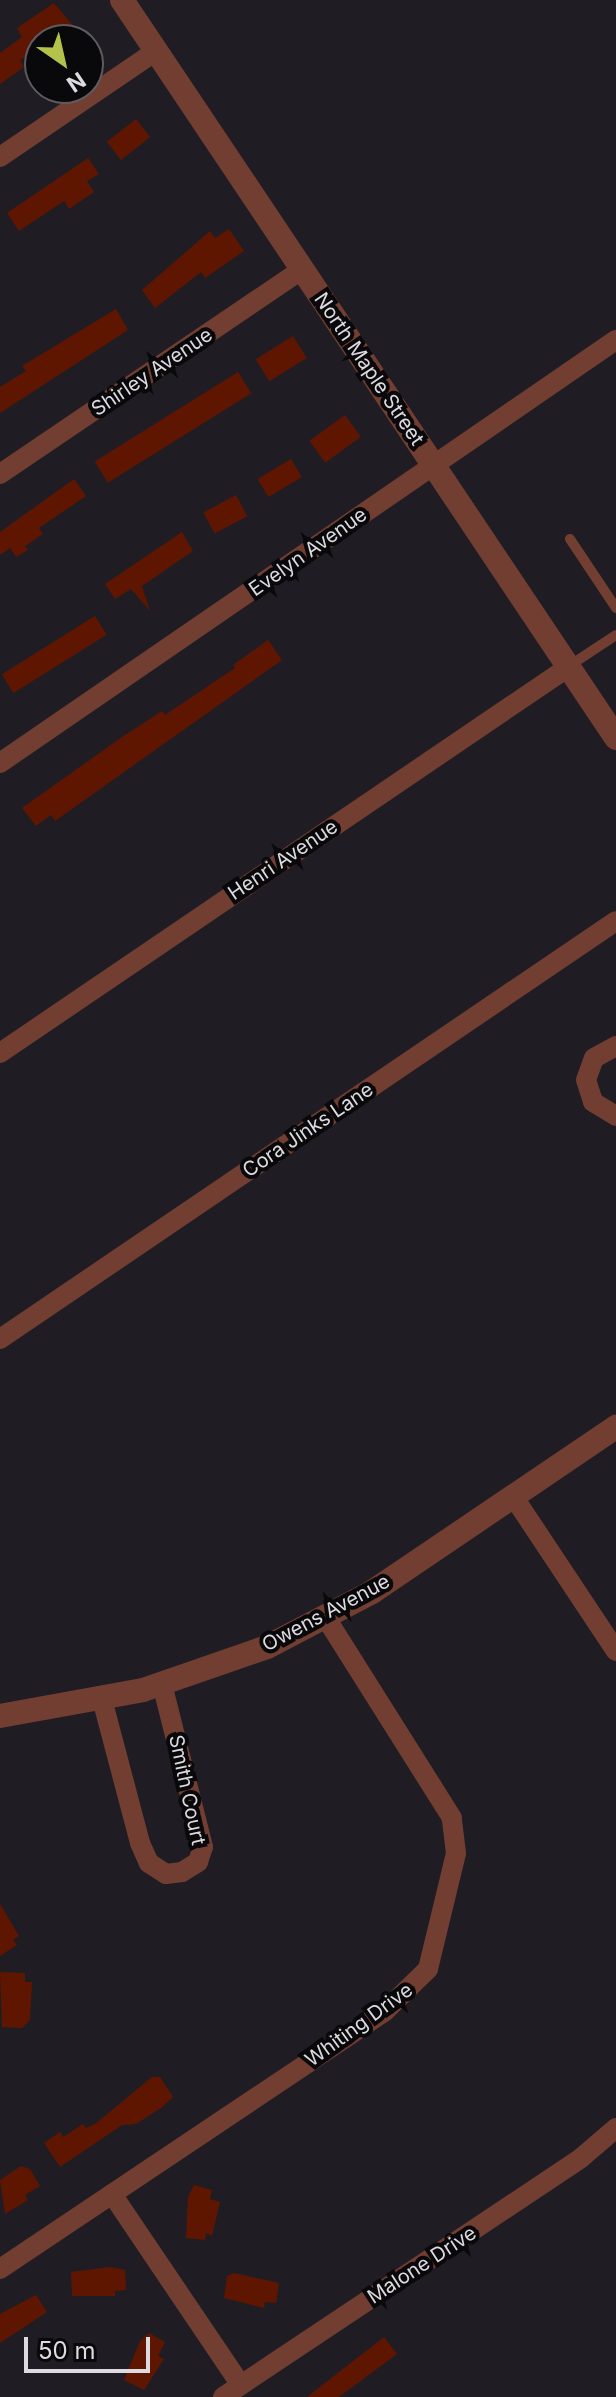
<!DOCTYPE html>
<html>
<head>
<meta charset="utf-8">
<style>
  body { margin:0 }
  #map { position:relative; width:616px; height:2397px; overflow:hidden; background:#1f1d23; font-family:Inter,sans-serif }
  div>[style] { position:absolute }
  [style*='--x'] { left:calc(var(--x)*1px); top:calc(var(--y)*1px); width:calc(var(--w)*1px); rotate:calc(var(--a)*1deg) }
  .building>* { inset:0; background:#5f1600; transform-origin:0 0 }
  .service>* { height:10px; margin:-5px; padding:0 5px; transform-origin:5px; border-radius:5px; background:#723e32 }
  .minor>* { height:20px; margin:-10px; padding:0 10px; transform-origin:10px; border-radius:10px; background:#723e32 }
  .tertiary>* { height:24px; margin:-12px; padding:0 12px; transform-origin:12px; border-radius:12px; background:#723e32 }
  span { translate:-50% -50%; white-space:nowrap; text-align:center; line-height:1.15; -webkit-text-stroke:8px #09080a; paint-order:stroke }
  .street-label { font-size:20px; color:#dddbe0 }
  .north { position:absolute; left:24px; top:24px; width:80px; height:80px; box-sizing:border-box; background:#09080a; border:2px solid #5e5c60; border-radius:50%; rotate:146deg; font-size:22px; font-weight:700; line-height:32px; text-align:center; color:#dddbe0 }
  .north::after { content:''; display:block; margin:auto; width:28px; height:36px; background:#b3c24b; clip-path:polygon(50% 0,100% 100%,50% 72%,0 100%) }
  .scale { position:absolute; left:24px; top:2337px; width:126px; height:36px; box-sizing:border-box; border:4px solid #dddbe0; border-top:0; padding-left:10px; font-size:24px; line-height:28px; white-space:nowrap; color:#dddbe0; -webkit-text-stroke:6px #09080a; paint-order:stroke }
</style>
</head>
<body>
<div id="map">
  <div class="building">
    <i style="clip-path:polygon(54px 3px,75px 28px,55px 40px,40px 40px,40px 49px,20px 60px,24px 67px,0 84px,0 53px,22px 37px,17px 28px)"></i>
    <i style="left:136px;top:119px;width:23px;height:37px;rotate:52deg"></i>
    <i style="clip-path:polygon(88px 158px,99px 174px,87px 181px,94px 192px,69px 209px,64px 201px,19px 231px,7px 213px)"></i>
    <i style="clip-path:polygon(229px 229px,244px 251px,205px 278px,201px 272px,155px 308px,142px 290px,210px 231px,215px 238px)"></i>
    <i style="clip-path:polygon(116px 309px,128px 330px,0 413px,0 387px,26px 371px,22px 366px)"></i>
    <i style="left:293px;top:336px;width:26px;height:44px;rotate:58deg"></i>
    <i style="left:238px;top:372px;width:25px;height:169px;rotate:58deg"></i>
    <i style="left:345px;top:415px;width:27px;height:44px;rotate:54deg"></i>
    <i style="left:291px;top:459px;width:21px;height:39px;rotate:59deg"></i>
    <i style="clip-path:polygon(74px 479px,86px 496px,39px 528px,43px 534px,25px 546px,28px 550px,16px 557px,10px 548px,0 555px,0 532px)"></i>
    <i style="left:236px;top:495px;width:24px;height:37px;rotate:62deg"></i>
    <i style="clip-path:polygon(182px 532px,193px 551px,142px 586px,150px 611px,131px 589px,115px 599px,105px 584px)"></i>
    <i style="left:95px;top:616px;width:22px;height:110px;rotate:58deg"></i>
    <i style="clip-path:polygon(268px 640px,282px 660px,55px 821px,51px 815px,36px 826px,22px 808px,122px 737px,162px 711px,165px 715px,235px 668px,233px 665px)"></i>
    <i style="clip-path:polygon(0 1904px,19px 1936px,13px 1940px,17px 1945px,0 1956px)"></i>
    <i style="clip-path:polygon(0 1972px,25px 1973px,25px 1982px,32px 1982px,30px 2020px,22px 2028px,2px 2027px)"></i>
    <i style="clip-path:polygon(152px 2077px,160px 2077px,173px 2097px,161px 2108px,136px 2124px,122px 2125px,60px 2167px,44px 2143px,60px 2132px,63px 2137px,83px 2124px,86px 2128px,95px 2124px)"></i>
    <i style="clip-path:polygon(21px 2166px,30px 2169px,40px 2186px,25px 2195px,28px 2200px,5px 2214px,0 2180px)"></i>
    <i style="clip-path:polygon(194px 2185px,212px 2190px,210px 2199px,220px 2202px,212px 2236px,206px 2233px,205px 2240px,186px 2238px,188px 2197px)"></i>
    <i style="clip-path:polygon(110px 2267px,125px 2270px,126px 2290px,115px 2291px,115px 2296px,72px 2296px,71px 2272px)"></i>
    <i style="clip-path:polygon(234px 2273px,279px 2283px,276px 2303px,265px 2302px,264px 2308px,224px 2298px,227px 2276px)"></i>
    <i style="clip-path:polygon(36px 2295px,47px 2312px,0 2343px,0 2314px)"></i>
    <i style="clip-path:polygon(149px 2333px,165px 2342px,158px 2356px,164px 2359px,144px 2390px,124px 2380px,140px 2341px)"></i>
    <i style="clip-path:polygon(384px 2337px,397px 2354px,339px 2397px,307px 2397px)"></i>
  </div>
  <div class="service">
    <i style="--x:570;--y:539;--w:83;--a:56.3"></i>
    <i style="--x:569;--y:666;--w:56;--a:-33.4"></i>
  </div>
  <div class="minor">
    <i style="--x:0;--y:157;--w:189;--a:-34.2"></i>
    <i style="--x:0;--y:474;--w:366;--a:-34.1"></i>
    <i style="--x:0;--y:763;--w:747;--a:-34.48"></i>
    <i style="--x:616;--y:1046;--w:25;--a:151"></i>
    <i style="--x:594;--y:1058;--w:23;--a:110"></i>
    <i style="--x:586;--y:1080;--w:23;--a:72"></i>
    <i style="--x:593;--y:1102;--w:27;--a:31"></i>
    <i style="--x:0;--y:1053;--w:685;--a:-34.18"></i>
    <i style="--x:0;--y:1339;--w:744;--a:-34.16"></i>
    <i style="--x:513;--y:1496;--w:186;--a:56.4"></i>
    <i style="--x:102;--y:1699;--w:149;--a:75.2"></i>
    <i style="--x:140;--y:1843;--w:22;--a:66"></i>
    <i style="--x:149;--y:1863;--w:20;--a:33"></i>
    <i style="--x:166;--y:1874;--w:16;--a:-7"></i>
    <i style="--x:182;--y:1872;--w:19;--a:-32"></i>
    <i style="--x:198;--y:1862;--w:16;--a:-72"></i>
    <i style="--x:203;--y:1847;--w:168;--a:-104.1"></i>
    <i style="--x:112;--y:2194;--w:230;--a:56"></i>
    <i style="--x:0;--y:2269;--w:463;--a:-33.8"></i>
    <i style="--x:385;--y:2011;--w:60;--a:-44.3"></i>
    <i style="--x:428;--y:1969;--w:119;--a:-76.4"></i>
    <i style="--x:456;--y:1853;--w:35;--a:-97"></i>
    <i style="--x:452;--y:1818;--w:236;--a:-122.2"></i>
    <i style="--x:223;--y:2397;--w:430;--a:-33.7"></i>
    <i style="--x:581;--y:2158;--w:46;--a:-40.6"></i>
  </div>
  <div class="tertiary">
    <i style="--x:122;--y:0;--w:888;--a:56.2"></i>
    <i style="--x:0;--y:1716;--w:145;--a:-10.3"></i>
    <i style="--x:143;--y:1690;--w:131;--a:-19.1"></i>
    <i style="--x:267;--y:1647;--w:119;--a:-27.6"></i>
    <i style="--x:372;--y:1592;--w:295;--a:-34.1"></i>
  </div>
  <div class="street-label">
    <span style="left:369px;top:369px;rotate:56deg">North Maple Street</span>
    <span style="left:152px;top:372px;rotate:-34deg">Shirley Avenue</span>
    <span style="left:308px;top:552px;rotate:-35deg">Evelyn Avenue</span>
    <span style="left:283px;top:860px;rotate:-34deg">Henri Avenue</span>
    <span style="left:308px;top:1130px;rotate:-34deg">Cora Jinks Lane</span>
    <span style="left:326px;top:1613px;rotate:-28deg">Owens Avenue</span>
    <span style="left:187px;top:1790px;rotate:78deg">Smith Court</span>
    <span style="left:359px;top:2025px;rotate:-36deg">Whiting Drive</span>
    <span style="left:422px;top:2265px;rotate:-33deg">Malone Drive</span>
  </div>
  <div class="north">N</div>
  <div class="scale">50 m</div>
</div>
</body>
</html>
